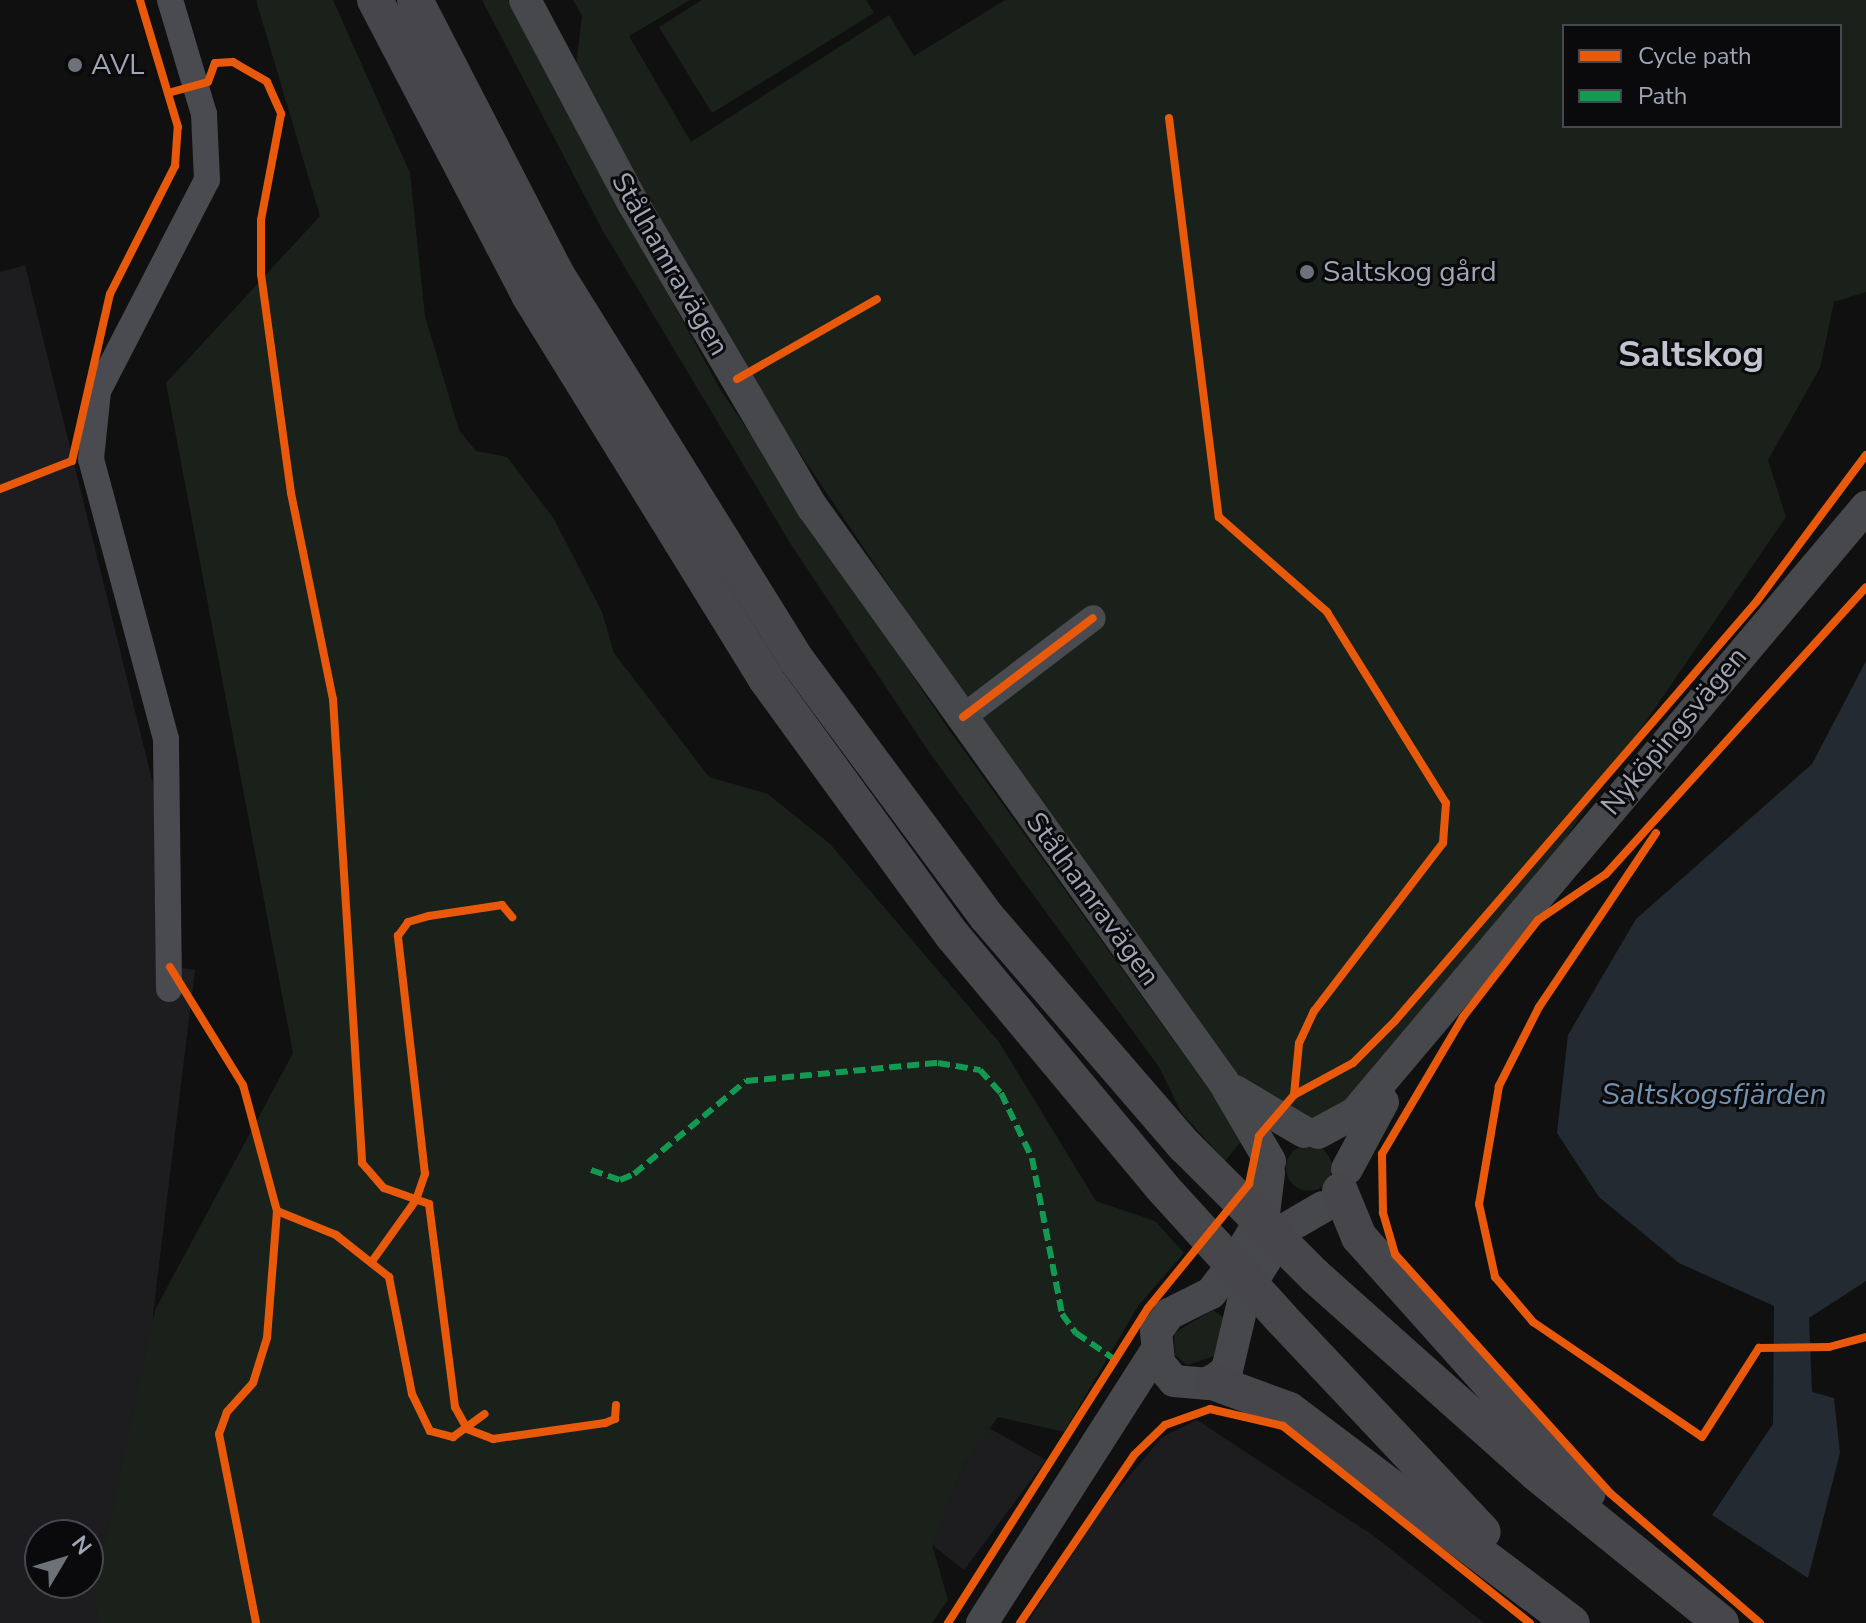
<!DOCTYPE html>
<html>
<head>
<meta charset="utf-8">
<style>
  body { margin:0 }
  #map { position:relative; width:1866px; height:1623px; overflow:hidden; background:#101010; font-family:"Nunito Sans",sans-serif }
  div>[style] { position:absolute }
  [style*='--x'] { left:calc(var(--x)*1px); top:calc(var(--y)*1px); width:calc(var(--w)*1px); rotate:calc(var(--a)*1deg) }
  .built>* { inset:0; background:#1d1d1f }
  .green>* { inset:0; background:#1a201a }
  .round { border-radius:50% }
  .water>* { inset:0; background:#232a32 }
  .minor>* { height:26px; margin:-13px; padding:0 13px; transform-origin:13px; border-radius:13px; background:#4a4b50 }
  .major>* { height:32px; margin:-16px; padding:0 16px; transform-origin:16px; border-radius:16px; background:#46484b }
  .highway>* { height:36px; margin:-18px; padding:0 18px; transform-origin:18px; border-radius:18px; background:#47474b }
  .highway-bridge>* { height:36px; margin:-18px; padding:0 18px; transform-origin:18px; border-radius:18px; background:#47474b }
  .quiet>* { height:6px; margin-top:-3px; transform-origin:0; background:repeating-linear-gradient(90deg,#139951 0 12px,transparent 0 18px) }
  .cycleway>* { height:8px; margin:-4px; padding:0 4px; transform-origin:4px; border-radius:4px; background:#e8590c }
  .dots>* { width:22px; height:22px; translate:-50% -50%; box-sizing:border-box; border:4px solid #0a0a0c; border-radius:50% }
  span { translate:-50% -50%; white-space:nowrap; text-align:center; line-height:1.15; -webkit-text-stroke:6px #0a0a0c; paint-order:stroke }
  .poi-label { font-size:28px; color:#9fa5b3 }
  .left { translate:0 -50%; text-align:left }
  .street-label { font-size:28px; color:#9fa5b3 }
  .water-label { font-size:30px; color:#7392b1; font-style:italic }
  .district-label { font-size:36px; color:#c0c4ce; font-weight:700 }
  .legend { position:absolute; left:1562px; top:24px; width:280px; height:104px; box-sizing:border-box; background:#0a0a0c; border:2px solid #46484f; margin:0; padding:10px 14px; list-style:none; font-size:24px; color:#9fa5b3 }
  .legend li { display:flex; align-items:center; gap:16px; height:40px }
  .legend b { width:40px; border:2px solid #46484f }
  .north { position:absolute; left:24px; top:1519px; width:80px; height:80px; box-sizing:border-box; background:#0a0a0c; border:2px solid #46484f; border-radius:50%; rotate:52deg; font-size:22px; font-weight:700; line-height:32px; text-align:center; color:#9fa5b3 }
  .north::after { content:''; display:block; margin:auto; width:28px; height:36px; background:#6d717a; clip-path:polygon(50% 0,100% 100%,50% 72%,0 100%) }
</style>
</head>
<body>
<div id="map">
  <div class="built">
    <i style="clip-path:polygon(evenodd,25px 265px,155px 792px,156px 964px,195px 970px,153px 1314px,211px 1623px,0 1623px,0 272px,25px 265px,40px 1535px,88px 1535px,88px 1583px,40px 1583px,40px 1535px)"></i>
    <i style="clip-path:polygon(1197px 1420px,1374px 1536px,1484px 1623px,1027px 1623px,1101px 1510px,1162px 1437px)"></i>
    <i style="clip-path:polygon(989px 1428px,1046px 1460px,964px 1570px,931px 1544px,965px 1462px)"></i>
  </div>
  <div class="green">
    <i style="clip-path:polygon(256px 0,333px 0,410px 173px,425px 316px,459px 430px,476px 451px,507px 457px,554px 519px,602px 612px,614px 653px,709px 777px,768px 794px,831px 845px,999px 1042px,1096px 1201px,1155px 1221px,1184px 1253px,1138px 1306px,1064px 1432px,998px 1417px,965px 1462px,932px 1544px,948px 1600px,932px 1623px,99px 1623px,94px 1597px,155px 1310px,293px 1053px,166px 383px,320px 216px)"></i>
    <i style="clip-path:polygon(482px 0,508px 0,720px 389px,947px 727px,1244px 1138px,1225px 1161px,1181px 1112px,1159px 1067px,929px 752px,790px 543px,603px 231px)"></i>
    <i style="clip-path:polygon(evenodd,573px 0,690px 0,629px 36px,691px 142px,889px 15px,914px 56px,1005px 0,1866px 0,1866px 292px,1834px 302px,1820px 368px,1768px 460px,1786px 517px,1533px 886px,1349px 1108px,1323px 1120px,1301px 1117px,1274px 1107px,1234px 1071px,963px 695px,762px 397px,645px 197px,576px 65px,582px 16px,573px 0,1564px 26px,1840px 26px,1840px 126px,1564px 126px,1564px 26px)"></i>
    <i style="clip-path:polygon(702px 0,866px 0,874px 13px,712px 113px,659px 27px)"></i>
    <i class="round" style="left:1286px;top:1145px;width:46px;height:46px"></i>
    <i style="clip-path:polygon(1213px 1310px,1224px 1318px,1214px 1356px,1187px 1365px,1175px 1355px,1174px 1333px)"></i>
  </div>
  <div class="water">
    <i style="clip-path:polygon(1866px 661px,1866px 1281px,1809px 1318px,1812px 1392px,1834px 1398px,1840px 1453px,1808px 1578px,1712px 1515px,1773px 1424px,1774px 1306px,1679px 1263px,1599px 1197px,1557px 1133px,1568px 1035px,1636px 919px,1812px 764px)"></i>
  </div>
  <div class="minor">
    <i style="--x:963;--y:717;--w:163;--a:-37.3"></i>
    <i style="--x:169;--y:989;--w:250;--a:-90.7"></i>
    <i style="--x:166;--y:739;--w:290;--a:-105"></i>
    <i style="--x:91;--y:459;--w:68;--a:-84.1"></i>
    <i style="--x:98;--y:391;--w:237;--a:-62.7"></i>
    <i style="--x:207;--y:180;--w:66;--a:-92.6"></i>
    <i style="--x:204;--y:114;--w:119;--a:-106.6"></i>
  </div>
  <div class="major">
    <i style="--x:525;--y:0;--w:230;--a:62"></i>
    <i style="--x:633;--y:203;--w:354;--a:59.5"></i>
    <i style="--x:813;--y:508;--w:705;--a:54.42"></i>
    <i style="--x:1223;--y:1081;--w:93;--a:59.6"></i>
    <i style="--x:1235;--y:1091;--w:80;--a:30.7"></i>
    <i style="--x:1318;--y:1133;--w:42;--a:-28.4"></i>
    <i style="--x:1355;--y:1113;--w:793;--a:-49.86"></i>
    <i style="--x:1347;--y:1169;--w:76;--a:-61.8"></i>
    <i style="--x:1269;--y:1173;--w:41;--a:97"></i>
    <i style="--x:1264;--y:1214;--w:52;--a:121"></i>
    <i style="--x:1237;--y:1259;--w:43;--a:127.4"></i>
    <i style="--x:1211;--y:1293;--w:47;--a:153.4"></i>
    <i style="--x:1169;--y:1314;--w:22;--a:126"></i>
    <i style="--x:1156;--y:1332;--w:31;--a:84"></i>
    <i style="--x:1159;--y:1363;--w:23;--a:50"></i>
    <i style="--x:1174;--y:1381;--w:35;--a:5"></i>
    <i style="--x:1209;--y:1384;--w:23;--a:-38"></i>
    <i style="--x:1227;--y:1370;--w:79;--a:-76.8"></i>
    <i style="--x:1245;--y:1293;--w:75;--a:-58"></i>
    <i style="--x:1285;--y:1229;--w:44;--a:-30.1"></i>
    <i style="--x:982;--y:1623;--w:322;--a:-57.4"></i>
  </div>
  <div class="highway">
    <i style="--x:375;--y:0;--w:333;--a:62.4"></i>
    <i style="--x:529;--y:295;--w:451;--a:58.3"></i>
    <i style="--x:766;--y:679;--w:318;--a:54"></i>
    <i style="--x:953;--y:936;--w:325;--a:50.2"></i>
    <i style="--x:415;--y:0;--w:309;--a:62.7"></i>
    <i style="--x:557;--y:275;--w:452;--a:58.1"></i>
    <i style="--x:796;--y:659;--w:321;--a:53.5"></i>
    <i style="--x:987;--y:917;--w:303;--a:49.2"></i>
    <i style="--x:1340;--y:1191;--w:50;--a:67.6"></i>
    <i style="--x:1359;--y:1237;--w:343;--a:48.2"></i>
    <i style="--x:1315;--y:1276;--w:296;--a:41.7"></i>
    <i style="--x:1536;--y:1473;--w:238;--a:39"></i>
    <i style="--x:1281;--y:1318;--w:294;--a:46.7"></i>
    <i style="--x:1213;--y:1382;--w:81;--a:20.2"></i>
    <i style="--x:1289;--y:1410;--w:354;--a:37"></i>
  </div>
  <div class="highway-bridge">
    <i style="--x:1185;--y:1146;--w:184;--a:45"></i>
    <i style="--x:1161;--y:1186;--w:178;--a:47.7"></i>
  </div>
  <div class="quiet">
    <i style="--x:591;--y:1170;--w:31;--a:19"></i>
    <i style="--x:620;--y:1180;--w:15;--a:-23"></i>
    <i style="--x:634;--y:1174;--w:146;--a:-39.7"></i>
    <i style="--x:746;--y:1081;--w:193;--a:-5.4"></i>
    <i style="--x:938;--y:1063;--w:43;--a:9.5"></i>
    <i style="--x:980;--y:1070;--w:31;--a:48"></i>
    <i style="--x:1001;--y:1093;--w:72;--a:64.5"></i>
    <i style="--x:1032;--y:1158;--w:159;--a:79.1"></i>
    <i style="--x:1062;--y:1314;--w:24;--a:54"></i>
    <i style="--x:1076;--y:1333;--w:53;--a:34.3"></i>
  </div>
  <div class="cycleway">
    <i style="--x:168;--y:93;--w:41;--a:-15.4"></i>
    <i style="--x:208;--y:82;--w:20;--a:-70"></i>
    <i style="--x:215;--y:63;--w:18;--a:-3"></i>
    <i style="--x:233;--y:62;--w:39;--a:30"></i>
    <i style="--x:267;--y:82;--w:35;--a:66"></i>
    <i style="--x:281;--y:114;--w:108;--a:100.7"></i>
    <i style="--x:261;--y:220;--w:54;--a:90"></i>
    <i style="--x:261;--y:274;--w:221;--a:82.2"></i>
    <i style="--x:291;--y:493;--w:210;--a:78.5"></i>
    <i style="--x:333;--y:699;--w:465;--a:86.4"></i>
    <i style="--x:362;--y:1163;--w:33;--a:49"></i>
    <i style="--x:384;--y:1188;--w:48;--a:19.6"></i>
    <i style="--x:429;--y:1204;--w:205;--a:82.7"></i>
    <i style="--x:455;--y:1407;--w:25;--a:61"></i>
    <i style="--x:467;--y:1429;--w:28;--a:21"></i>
    <i style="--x:493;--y:1439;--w:113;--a:-8.1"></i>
    <i style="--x:605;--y:1423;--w:11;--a:-22"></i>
    <i style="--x:615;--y:1419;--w:14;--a:-86"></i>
    <i style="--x:1169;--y:118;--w:402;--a:82.9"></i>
    <i style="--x:1219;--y:517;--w:144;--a:41.3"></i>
    <i style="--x:1327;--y:612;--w:225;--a:58.1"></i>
    <i style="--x:1446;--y:803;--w:40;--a:94.3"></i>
    <i style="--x:1443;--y:843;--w:212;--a:127.5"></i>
    <i style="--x:1314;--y:1011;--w:35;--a:115"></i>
    <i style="--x:1299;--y:1043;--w:52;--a:95.5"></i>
    <i style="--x:737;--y:379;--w:161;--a:-29.7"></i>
    <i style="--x:0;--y:489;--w:77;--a:-21.3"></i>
    <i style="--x:72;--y:461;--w:171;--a:-77.2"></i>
    <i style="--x:110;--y:294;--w:144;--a:-63.1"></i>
    <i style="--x:175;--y:166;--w:39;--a:-86"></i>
    <i style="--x:178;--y:127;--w:133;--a:-106.7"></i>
    <i style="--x:963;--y:717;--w:163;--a:-37.3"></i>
    <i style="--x:1656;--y:833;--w:210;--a:123.9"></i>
    <i style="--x:1539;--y:1007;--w:89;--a:116.9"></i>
    <i style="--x:1499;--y:1086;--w:120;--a:99.6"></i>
    <i style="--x:1479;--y:1204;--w:75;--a:77.6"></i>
    <i style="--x:1495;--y:1277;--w:59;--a:49.8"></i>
    <i style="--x:1533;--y:1322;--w:204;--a:34.2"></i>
    <i style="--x:1702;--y:1437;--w:106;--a:-57.4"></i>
    <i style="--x:1759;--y:1348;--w:70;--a:-0.8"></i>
    <i style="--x:1829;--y:1347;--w:38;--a:-15"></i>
    <i style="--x:170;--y:967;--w:139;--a:58.3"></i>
    <i style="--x:243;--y:1085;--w:131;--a:74.9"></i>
    <i style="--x:277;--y:1211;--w:127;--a:94.5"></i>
    <i style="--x:267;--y:1338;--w:47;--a:107.3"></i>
    <i style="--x:253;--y:1383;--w:39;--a:132"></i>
    <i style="--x:227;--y:1412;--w:23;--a:110"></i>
    <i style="--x:219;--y:1434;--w:193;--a:78.9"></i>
    <i style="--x:277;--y:1211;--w:64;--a:22.1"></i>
    <i style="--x:336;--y:1235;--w:68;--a:38.4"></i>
    <i style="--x:389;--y:1277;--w:119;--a:78.9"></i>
    <i style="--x:412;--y:1394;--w:41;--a:64.1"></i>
    <i style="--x:430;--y:1431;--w:24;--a:15"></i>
    <i style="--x:453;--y:1437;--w:39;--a:-36"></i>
    <i style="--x:373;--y:1260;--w:74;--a:-54.4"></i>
    <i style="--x:416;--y:1200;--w:28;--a:-71"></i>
    <i style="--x:425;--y:1174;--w:240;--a:-96.5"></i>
    <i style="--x:398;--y:936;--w:17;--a:-54"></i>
    <i style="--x:408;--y:922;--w:22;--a:-16"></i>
    <i style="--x:429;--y:916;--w:74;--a:-8.6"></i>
    <i style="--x:502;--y:905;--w:16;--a:50"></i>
    <i style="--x:948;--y:1623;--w:373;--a:-57.6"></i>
    <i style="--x:1148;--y:1308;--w:160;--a:-50.8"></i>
    <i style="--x:1249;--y:1184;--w:49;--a:-78.2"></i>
    <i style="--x:1259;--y:1136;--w:54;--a:-49.5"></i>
    <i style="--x:1294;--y:1095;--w:67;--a:-28.5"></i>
    <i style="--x:1353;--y:1063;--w:59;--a:-45"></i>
    <i style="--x:1395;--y:1021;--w:554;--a:-49.24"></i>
    <i style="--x:1757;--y:601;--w:182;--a:-53.3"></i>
    <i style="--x:1020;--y:1623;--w:203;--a:-55.8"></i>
    <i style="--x:1134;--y:1455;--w:43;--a:-44.1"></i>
    <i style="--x:1165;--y:1425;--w:48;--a:-19.6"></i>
    <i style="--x:1210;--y:1409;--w:75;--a:13.1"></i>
    <i style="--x:1283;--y:1426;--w:316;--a:38.6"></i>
    <i style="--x:1760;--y:1623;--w:198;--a:-139.1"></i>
    <i style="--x:1610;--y:1493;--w:321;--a:-132"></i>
    <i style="--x:1395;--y:1254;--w:43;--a:-106.3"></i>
    <i style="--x:1383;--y:1213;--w:59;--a:-91"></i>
    <i style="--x:1382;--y:1154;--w:159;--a:-59.4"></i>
    <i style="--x:1463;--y:1017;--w:123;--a:-52.3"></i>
    <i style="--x:1538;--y:920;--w:82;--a:-34.1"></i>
    <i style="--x:1606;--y:874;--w:387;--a:-47.8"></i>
  </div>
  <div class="dots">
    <i style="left:75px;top:65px;background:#6d717a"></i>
    <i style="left:1307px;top:272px;background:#6d717a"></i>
  </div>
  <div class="poi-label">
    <span class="left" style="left:91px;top:65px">AVL</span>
    <span class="left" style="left:1323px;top:272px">Saltskog gård</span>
  </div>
  <div class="street-label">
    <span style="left:670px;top:264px;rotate:60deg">Stålhamravägen</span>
    <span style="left:1674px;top:731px;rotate:-50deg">Nyköpingsvägen</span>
    <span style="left:1093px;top:899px;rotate:54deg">Stålhamravägen</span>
  </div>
  <div class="water-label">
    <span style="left:1714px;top:1095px">Saltskogsfjärden</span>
  </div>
  <div class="district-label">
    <span style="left:1691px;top:355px">Saltskog</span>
  </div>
  <ul class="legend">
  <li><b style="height:10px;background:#e8590c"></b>Cycle path</li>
  <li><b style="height:10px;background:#139951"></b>Path</li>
  </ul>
  <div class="north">N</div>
</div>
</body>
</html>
